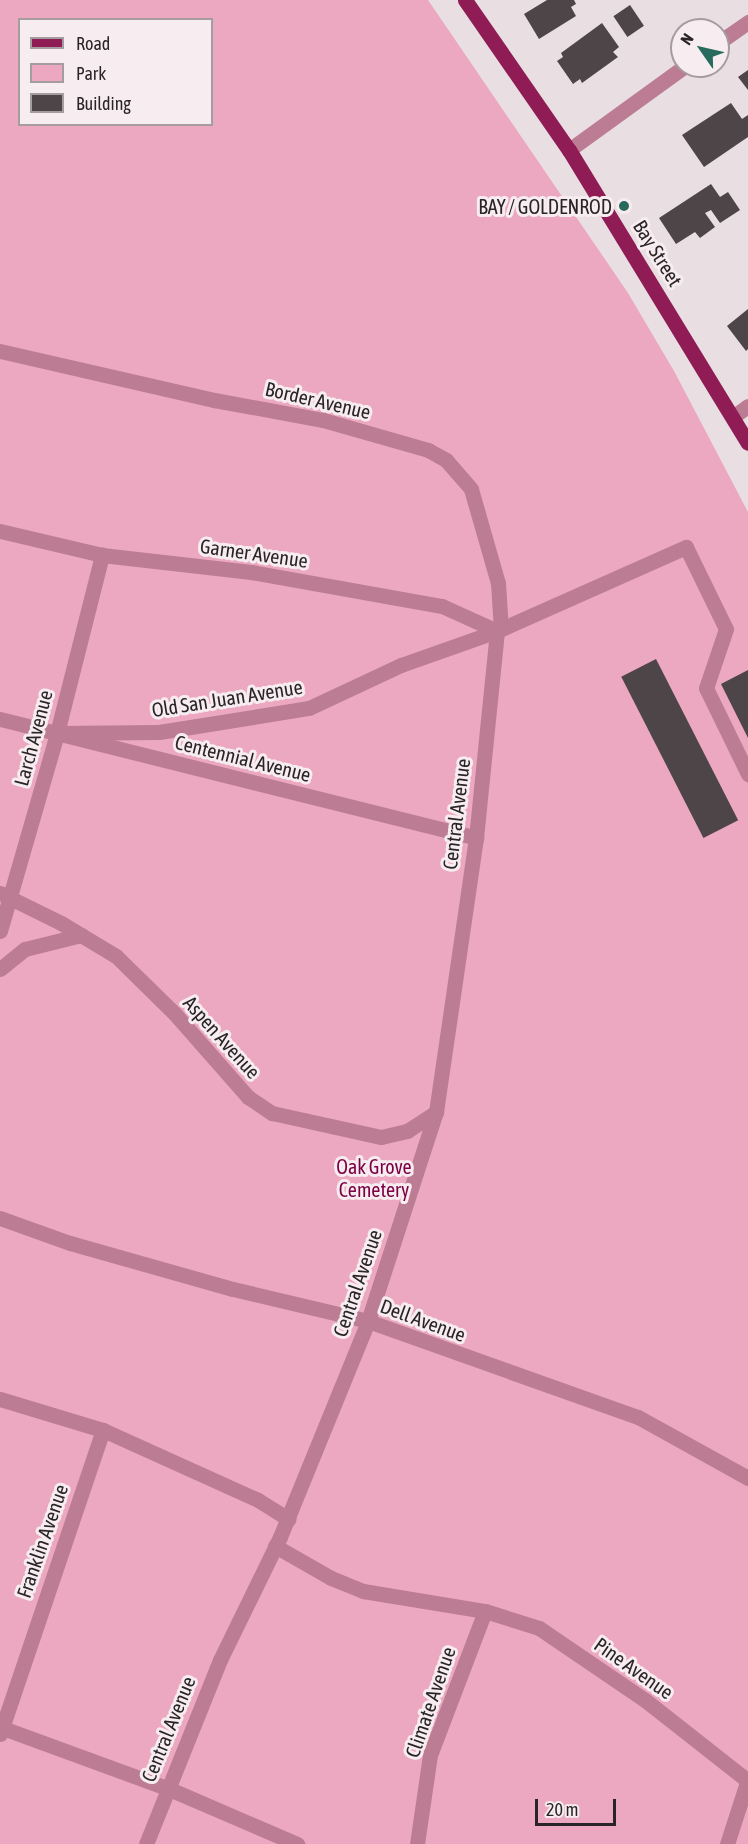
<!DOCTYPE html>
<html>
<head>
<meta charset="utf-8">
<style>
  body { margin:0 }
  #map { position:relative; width:748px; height:1844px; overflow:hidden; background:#e9dee2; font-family:"Asap Condensed",sans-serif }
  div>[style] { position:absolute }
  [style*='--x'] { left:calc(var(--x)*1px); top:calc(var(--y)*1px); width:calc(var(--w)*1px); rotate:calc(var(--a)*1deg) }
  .green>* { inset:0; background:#eca8c0 }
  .building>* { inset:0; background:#4d4547; transform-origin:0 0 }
  .minor>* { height:15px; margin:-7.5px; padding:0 7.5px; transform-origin:7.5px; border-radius:7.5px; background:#bc7d94 }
  .major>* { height:15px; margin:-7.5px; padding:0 7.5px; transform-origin:7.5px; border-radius:7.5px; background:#8f1c55 }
  .dots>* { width:16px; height:16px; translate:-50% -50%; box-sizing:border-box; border:3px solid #f7ecef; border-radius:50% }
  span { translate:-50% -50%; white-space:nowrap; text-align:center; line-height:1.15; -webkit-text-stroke:6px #f7ecef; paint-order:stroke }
  .poi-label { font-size:20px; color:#292526 }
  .right { translate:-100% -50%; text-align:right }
  .street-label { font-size:20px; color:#292526 }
  .park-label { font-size:20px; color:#7b0144 }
  .legend { position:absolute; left:18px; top:18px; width:195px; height:108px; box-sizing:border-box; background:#f7ecef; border:2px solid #a59c9f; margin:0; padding:8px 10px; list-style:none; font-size:18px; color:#292526 }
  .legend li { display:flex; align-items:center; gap:12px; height:30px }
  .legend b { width:30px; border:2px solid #a59c9f }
  .north { position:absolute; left:670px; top:18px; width:60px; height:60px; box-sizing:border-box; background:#f7ecef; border:2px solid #a59c9f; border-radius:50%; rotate:304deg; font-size:16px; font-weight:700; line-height:24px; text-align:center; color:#292526 }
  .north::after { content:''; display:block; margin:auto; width:21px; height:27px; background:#286b5c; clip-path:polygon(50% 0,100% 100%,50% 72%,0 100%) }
  .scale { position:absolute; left:535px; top:1799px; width:81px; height:27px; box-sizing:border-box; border:3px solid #292526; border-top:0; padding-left:8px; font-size:18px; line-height:21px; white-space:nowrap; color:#292526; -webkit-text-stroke:4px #f7ecef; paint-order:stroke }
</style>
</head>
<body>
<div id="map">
  <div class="green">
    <i style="clip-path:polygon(evenodd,0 0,428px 0,628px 293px,674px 371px,748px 512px,748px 1844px,0 1844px,0 0,20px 20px,212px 20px,212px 124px,20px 124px,20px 20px)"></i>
  </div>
  <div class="building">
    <i style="clip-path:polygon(547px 0,574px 0,576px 4px,571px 7px,576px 16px,539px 39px,524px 14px)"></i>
    <i style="left:630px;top:5px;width:25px;height:20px;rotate:56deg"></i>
    <i style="clip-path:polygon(602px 23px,619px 47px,613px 52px,618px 57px,582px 83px,580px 79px,573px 84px,557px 61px,563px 57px,561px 53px)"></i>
    <i style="clip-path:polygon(748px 70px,748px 90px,738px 77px)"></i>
    <i style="clip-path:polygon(731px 103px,742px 119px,748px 115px,748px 137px,704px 167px,682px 135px)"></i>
    <i style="clip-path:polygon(711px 184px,720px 197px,728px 192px,740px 210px,720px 223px,711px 210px,705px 213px,715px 227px,700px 238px,695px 232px,676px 244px,659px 218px)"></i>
    <i style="clip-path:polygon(748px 309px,748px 349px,746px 351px,727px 326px)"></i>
    <i style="left:656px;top:659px;width:181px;height:39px;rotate:63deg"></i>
    <i style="clip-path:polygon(748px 670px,748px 738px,721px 684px)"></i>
  </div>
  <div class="minor">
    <i style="--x:718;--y:43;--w:37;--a:-35"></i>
    <i style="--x:569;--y:150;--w:143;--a:-35.9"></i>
    <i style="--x:0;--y:351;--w:220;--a:12.9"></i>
    <i style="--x:214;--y:400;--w:111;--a:10.4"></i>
    <i style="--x:323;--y:420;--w:109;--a:15.9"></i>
    <i style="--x:428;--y:450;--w:21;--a:29"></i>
    <i style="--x:446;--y:460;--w:38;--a:49"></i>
    <i style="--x:471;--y:489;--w:98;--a:74"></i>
    <i style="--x:498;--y:583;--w:46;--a:86.3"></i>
    <i style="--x:734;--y:416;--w:17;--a:-36"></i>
    <i style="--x:0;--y:531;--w:105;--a:13.2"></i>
    <i style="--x:102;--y:555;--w:150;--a:6.5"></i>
    <i style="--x:251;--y:572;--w:194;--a:10.1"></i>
    <i style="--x:442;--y:606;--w:60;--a:24.4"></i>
    <i style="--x:0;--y:719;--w:491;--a:14"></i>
    <i style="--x:57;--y:733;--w:102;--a:-0.6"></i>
    <i style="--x:159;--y:732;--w:152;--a:-9.1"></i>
    <i style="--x:309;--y:708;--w:102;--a:-25.1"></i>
    <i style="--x:401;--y:665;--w:102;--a:-19.5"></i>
    <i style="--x:497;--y:631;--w:207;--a:-24"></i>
    <i style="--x:686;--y:547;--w:91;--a:64"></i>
    <i style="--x:726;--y:629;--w:62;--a:108.7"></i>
    <i style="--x:706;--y:688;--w:96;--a:64"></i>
    <i style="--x:0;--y:893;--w:68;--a:26.2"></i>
    <i style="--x:61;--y:923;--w:64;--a:31"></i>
    <i style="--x:116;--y:956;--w:83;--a:44.5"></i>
    <i style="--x:175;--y:1014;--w:111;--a:48.7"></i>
    <i style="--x:248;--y:1097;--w:29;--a:34"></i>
    <i style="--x:272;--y:1113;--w:112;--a:12.4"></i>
    <i style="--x:381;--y:1137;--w:27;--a:-13"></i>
    <i style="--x:407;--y:1131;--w:35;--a:-33"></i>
    <i style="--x:0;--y:931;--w:206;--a:-73.9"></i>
    <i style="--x:57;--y:733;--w:184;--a:-75.8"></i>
    <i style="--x:0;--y:969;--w:32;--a:-39"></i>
    <i style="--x:25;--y:949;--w:58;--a:-14"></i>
    <i style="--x:0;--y:1218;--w:74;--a:19.7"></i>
    <i style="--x:70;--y:1243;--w:169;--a:15.8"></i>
    <i style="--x:233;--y:1289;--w:139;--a:13.3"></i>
    <i style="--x:368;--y:1321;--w:287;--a:19.6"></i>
    <i style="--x:638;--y:1417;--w:126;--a:29"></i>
    <i style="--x:0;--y:1399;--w:108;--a:16.8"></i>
    <i style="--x:103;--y:1430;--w:170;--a:24.3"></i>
    <i style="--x:258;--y:1500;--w:36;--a:32"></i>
    <i style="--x:275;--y:1546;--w:64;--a:29.7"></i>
    <i style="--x:331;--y:1578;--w:35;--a:22"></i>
    <i style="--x:363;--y:1591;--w:124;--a:9.3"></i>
    <i style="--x:485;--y:1611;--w:57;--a:17.5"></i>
    <i style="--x:539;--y:1628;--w:128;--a:34.2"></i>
    <i style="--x:645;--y:1700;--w:131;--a:38.2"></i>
    <i style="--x:0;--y:1727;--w:178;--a:20.1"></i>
    <i style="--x:167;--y:1788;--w:142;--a:23.3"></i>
    <i style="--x:0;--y:1734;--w:321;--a:-71.3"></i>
    <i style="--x:146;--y:1844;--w:198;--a:-68.1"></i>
    <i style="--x:220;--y:1660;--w:137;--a:-64"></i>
    <i style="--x:280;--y:1537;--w:233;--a:-67.8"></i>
    <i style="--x:368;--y:1321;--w:220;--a:-72"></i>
    <i style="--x:436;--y:1112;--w:277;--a:-81.7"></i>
    <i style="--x:476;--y:838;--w:208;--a:-84.2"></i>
    <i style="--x:417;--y:1844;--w:90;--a:-81.7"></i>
    <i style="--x:430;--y:1755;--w:154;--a:-69.1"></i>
    <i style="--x:727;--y:1844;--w:68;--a:-72.1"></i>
  </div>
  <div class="major">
    <i style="--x:465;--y:0;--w:183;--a:55.3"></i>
    <i style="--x:569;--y:150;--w:343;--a:58.6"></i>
  </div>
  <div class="dots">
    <i style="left:624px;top:206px;background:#286b5c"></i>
  </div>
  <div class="poi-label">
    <span class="right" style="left:612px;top:206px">BAY / GOLDENROD</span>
  </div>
  <div class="street-label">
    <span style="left:658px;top:253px;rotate:58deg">Bay Street</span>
    <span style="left:318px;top:400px;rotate:13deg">Border Avenue</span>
    <span style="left:254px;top:553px;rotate:8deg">Garner Avenue</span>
    <span style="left:227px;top:698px;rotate:-9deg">Old San Juan Avenue</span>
    <span style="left:33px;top:738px;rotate:-75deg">Larch Avenue</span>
    <span style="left:243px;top:758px;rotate:14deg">Centennial Avenue</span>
    <span style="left:456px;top:814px;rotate:-83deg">Central Avenue</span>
    <span style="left:222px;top:1037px;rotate:48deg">Aspen Avenue</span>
    <span style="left:357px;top:1283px;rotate:-71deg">Central Avenue</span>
    <span style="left:423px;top:1320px;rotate:20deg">Dell Avenue</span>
    <span style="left:42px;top:1541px;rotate:-71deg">Franklin Avenue</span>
    <span style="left:634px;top:1668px;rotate:35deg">Pine Avenue</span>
    <span style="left:430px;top:1702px;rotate:-71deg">Climate Avenue</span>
    <span style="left:168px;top:1729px;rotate:-68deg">Central Avenue</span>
  </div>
  <div class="park-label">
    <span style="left:374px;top:1178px">Oak Grove<br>Cemetery</span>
  </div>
  <ul class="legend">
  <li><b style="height:8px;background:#8f1c55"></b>Road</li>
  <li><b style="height:16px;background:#eca8c0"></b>Park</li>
  <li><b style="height:16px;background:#4d4547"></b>Building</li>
  </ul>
  <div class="north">N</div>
  <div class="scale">20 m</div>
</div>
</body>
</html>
